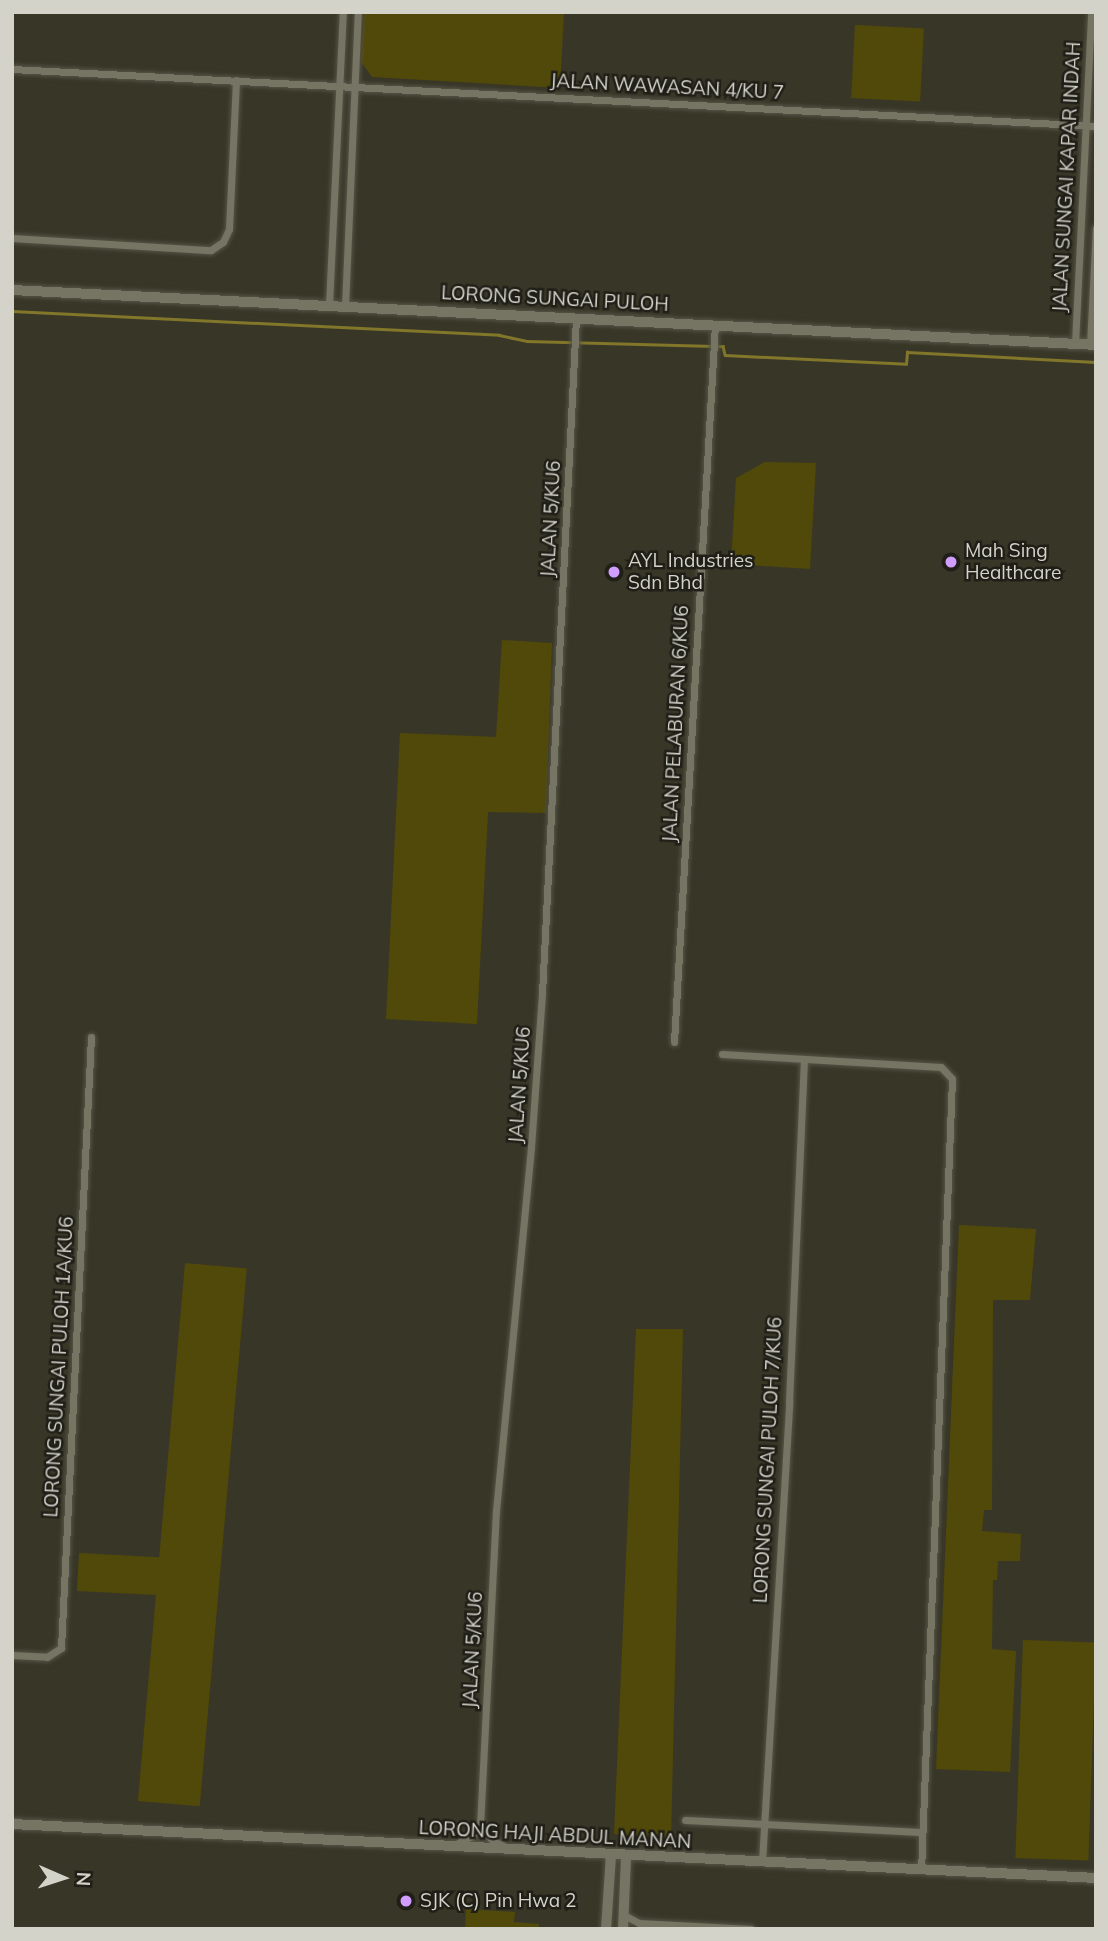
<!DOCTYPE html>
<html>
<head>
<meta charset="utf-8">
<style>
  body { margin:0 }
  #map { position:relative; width:1108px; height:1941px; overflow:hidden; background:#383727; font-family:Mulish,sans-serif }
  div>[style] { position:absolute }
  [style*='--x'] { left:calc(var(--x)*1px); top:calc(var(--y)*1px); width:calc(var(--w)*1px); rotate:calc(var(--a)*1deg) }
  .green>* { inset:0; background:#514909; transform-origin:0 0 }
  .stream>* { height:2.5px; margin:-1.25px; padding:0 1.25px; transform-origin:1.25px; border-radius:1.25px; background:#81762a }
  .roads { filter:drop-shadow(0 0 2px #565447) drop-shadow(0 0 2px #565447) }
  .street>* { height:7px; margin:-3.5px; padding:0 3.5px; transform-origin:3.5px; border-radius:3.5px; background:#767463 }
  .secondary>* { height:10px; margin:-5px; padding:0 5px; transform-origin:5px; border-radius:5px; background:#767463 }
  .dots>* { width:19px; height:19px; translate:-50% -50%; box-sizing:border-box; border:4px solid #1f1e17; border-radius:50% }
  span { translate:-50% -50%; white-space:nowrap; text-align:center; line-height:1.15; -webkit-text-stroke:5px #1f1e17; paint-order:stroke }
  .street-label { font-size:19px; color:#d4d3ca }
  .poi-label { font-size:19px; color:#d4d3ca }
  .left { translate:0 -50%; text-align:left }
  .frame { position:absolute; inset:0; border:14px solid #d4d3ca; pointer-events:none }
  .north { position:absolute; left:28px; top:1843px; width:70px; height:70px; -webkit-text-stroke:5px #1f1e17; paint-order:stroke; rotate:93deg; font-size:19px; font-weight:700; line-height:28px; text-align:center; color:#d4d3ca }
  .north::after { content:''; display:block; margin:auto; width:24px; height:32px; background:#d4d3ca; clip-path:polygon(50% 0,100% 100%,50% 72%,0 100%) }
</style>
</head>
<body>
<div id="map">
  <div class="green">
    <i style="clip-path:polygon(364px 12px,564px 12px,560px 88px,372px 77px,361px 62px)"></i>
    <i style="left:855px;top:25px;width:69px;height:73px;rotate:3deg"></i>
    <i style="clip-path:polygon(765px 462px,816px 463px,810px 569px,731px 564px,736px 478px)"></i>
    <i style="clip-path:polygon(502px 640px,552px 643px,546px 813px,488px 812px,477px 1024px,386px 1019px,400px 733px,496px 737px)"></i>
    <i style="clip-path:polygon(959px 1225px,1036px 1229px,1030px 1300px,993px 1300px,992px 1510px,984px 1510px,982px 1531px,1021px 1534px,1020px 1561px,998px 1561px,997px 1580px,993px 1580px,992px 1649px,1016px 1651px,1010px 1772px,936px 1769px)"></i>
    <i style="left:185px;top:1263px;width:62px;height:540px;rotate:5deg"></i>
    <i style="clip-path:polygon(636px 1329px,683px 1329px,671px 1839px,614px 1834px)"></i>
    <i style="left:79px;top:1553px;width:89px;height:38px;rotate:3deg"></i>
    <i style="left:1023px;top:1640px;width:73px;height:218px;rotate:2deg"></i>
    <i style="clip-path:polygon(466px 1909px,515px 1912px,514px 1922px,539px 1924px,539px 1929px,465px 1929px)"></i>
  </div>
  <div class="stream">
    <i style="--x:12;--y:311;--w:488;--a:2.8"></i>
    <i style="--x:499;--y:335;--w:29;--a:12"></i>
    <i style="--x:527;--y:341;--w:196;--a:1.5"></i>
    <i style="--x:723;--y:346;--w:9;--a:77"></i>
    <i style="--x:725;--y:355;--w:181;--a:2.8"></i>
    <i style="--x:906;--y:364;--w:12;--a:-85"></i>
    <i style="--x:907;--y:352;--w:189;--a:3"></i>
  </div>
  <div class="roads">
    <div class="street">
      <i style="--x:12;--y:69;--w:1085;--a:3.01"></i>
      <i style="--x:12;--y:238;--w:199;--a:3.5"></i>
      <i style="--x:211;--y:250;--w:14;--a:-34"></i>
      <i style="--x:223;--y:242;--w:14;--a:-65"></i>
      <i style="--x:229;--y:229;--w:149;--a:-87.3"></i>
      <i style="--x:329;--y:305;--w:293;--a:-87.3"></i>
      <i style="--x:345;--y:306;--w:294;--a:-87.5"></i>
      <i style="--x:1075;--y:344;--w:332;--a:-87.2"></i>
      <i style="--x:1090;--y:345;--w:117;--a:-87.1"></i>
      <i style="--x:674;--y:1042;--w:718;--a:-86.73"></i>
      <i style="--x:722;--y:1054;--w:219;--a:3.4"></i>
      <i style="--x:941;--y:1067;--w:16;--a:47"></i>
      <i style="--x:952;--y:1079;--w:792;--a:92.24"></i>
      <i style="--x:12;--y:1655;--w:35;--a:3"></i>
      <i style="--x:47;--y:1657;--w:17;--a:-33"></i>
      <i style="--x:61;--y:1648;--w:612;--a:-87.19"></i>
      <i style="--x:685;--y:1820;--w:237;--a:2.9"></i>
      <i style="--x:480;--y:1826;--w:315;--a:-87.1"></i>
      <i style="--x:496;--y:1511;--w:366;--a:-84.5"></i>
      <i style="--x:531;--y:1147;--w:153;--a:-85.9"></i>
      <i style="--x:542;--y:994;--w:677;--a:-87.12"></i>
      <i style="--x:480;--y:1826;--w:20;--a:49"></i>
      <i style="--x:493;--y:1841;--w:14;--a:25"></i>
      <i style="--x:456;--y:1844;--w:18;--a:-27"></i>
      <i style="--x:472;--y:1836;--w:13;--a:-51"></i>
      <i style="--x:762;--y:1862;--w:461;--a:-86.6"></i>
      <i style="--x:789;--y:1402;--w:343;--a:-87.5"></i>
      <i style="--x:624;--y:1915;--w:17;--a:28"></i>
      <i style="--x:639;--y:1923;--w:112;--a:3.1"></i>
    </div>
    <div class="secondary">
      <i style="--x:12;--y:290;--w:1085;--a:2.9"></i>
      <i style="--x:12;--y:1824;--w:1085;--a:2.85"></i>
      <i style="--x:606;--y:1929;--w:74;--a:-86.1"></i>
      <i style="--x:623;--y:1929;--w:73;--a:-87.6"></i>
    </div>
  </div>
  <div class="dots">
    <i style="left:951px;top:562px;background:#d19dfe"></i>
    <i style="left:614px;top:572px;background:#d19dfe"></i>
    <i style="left:406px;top:1901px;background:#d19dfe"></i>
  </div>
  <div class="street-label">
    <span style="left:667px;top:87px;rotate:3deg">JALAN WAWASAN 4/KU 7</span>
    <span style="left:1067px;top:177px;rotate:-87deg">JALAN SUNGAI KAPAR INDAH</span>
    <span style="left:555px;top:299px;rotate:3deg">LORONG SUNGAI PULOH</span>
    <span style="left:551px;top:519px;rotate:-87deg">JALAN 5/KU6</span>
    <span style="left:676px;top:724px;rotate:-87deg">JALAN PELABURAN 6/KU6</span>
    <span style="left:520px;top:1085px;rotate:-86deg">JALAN 5/KU6</span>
    <span style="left:59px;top:1367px;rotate:-87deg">LORONG SUNGAI PULOH 1A/KU6</span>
    <span style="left:768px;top:1460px;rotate:-87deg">LORONG SUNGAI PULOH 7/KU6</span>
    <span style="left:473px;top:1650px;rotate:-87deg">JALAN 5/KU6</span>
    <span style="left:555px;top:1835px;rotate:3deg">LORONG HAJI ABDUL MANAN</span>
  </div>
  <div class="poi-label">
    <span class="left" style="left:965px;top:562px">Mah Sing<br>Healthcare</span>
    <span class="left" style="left:628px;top:572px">AYL Industries<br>Sdn Bhd</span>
    <span class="left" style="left:420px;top:1901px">SJK (C) Pin Hwa 2</span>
  </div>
  <div class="frame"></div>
  <div class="north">N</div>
</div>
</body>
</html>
